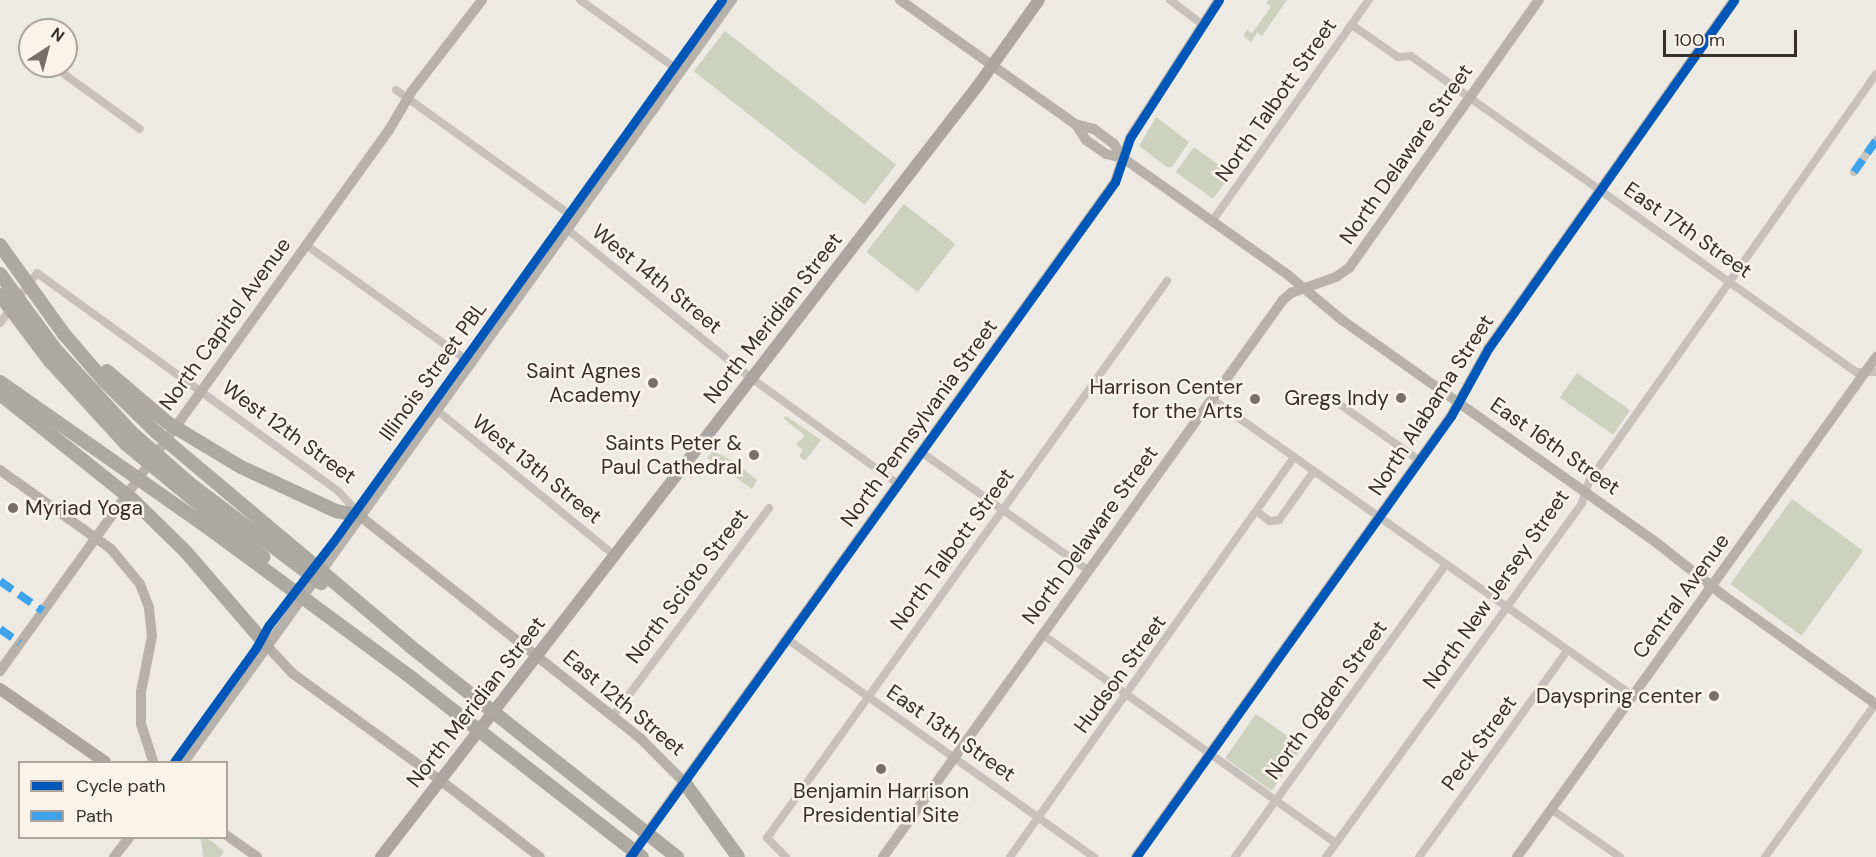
<!DOCTYPE html>
<html>
<head>
<meta charset="utf-8">
<style>
  body { margin:0 }
  #map { position:relative; width:1876px; height:857px; overflow:hidden; background:#ede9e3; font-family:"DM Sans",sans-serif }
  div>[style] { position:absolute }
  [style*='--x'] { left:calc(var(--x)*1px); top:calc(var(--y)*1px); width:calc(var(--w)*1px); rotate:calc(var(--a)*1deg) }
  .green>* { inset:0; background:#cdd2be; transform-origin:0 0 }
  .street>* { height:8px; margin:-4px; padding:0 4px; transform-origin:4px; border-radius:4px; background:#c6c1bc }
  .secondary>* { height:10px; margin:-5px; padding:0 5px; transform-origin:5px; border-radius:5px; background:#b7b1ac }
  .primary>* { height:12px; margin:-6px; padding:0 6px; transform-origin:6px; border-radius:6px; background:#aba6a1 }
  .highway>* { height:14px; margin:-7px; padding:0 7px; transform-origin:7px; border-radius:7px; background:#aca8a2 }
  .highway-bridge>* { height:14px; margin:-7px; padding:0 7px; transform-origin:7px; border-radius:7px; background:#aca8a2 }
  .quiet>* { height:8px; margin-top:-4px; transform-origin:0; background:repeating-linear-gradient(90deg,#3fa3eb 0 15px,transparent 0 23px) }
  .cycleway>* { height:9px; margin:-4.5px; padding:0 4.5px; transform-origin:4.5px; border-radius:4.5px; background:#0057b8 }
  .dots>* { width:16px; height:16px; translate:-50% -50%; box-sizing:border-box; border:3px solid #f9f3eb; border-radius:50% }
  span { translate:-50% -50%; white-space:nowrap; text-align:center; line-height:1.15; -webkit-text-stroke:5px #f9f3eb; paint-order:stroke }
  .street-label { font-size:21px; color:#372f2a }
  .poi-label { font-size:21px; color:#372f2a }
  .right { translate:-100% -50%; text-align:right }
  .left { translate:0 -50%; text-align:left }
  .legend { position:absolute; left:18px; top:761px; width:210px; height:78px; box-sizing:border-box; background:#f9f3eb; border:2px solid #aba59e; margin:0; padding:8px 10px; list-style:none; font-size:18px; color:#372f2a }
  .legend li { display:flex; align-items:center; gap:12px; height:30px }
  .legend b { width:30px; border:2px solid #aba59e }
  .north { position:absolute; left:18px; top:18px; width:60px; height:60px; box-sizing:border-box; background:#f9f3eb; border:2px solid #aba59e; border-radius:50%; rotate:36deg; font-size:16px; font-weight:700; line-height:24px; text-align:center; color:#372f2a }
  .north::after { content:''; display:block; margin:auto; width:21px; height:27px; background:#77706b; clip-path:polygon(50% 0,100% 100%,50% 72%,0 100%) }
  .scale { position:absolute; left:1663px; top:30px; width:134px; height:27px; box-sizing:border-box; border:3px solid #372f2a; border-top:0; padding-left:8px; font-size:18px; line-height:21px; white-space:nowrap; color:#372f2a; -webkit-text-stroke:4px #f9f3eb; paint-order:stroke }
</style>
</head>
<body>
<div id="map">
  <div class="green">
    <i style="clip-path:polygon(1269px 0,1287px 0,1262px 36px,1257px 33px,1251px 42px,1243px 36px,1247px 30px,1252px 33px,1271px 7px,1266px 3px)"></i>
    <i style="left:725px;top:31px;width:217px;height:51px;rotate:38deg"></i>
    <i style="clip-path:polygon(1156px 117px,1189px 142px,1172px 167px,1167px 167px,1139px 146px)"></i>
    <i style="left:1194px;top:147px;width:46px;height:31px;rotate:36deg"></i>
    <i style="left:904px;top:204px;width:65px;height:61px;rotate:38deg"></i>
    <i style="left:1577px;top:373px;width:65px;height:30px;rotate:35deg"></i>
    <i style="clip-path:polygon(786px 416px,821px 440px,805px 461px,799px 456px,803px 450px,796px 444px,805px 436px,783px 418px)"></i>
    <i style="clip-path:polygon(713px 451px,733px 461px,757px 480px,752px 489px,707px 458px)"></i>
    <i style="left:1792px;top:499px;width:88px;height:105px;rotate:36deg"></i>
    <i style="left:1256px;top:714px;width:57px;height:54px;rotate:35deg"></i>
    <i style="clip-path:polygon(201px 838px,207px 838px,224px 851px,220px 857px,203px 857px)"></i>
  </div>
  <div class="street">
    <i style="--x:580;--y:0;--w:124;--a:35.5"></i>
    <i style="--x:1170;--y:0;--w:40;--a:37"></i>
    <i style="--x:1352;--y:25;--w:56;--a:34.8"></i>
    <i style="--x:1398;--y:57;--w:13;--a:-4"></i>
    <i style="--x:1411;--y:56;--w:546;--a:35.38"></i>
    <i style="--x:1856;--y:372;--w:20;--a:0"></i>
    <i style="--x:53;--y:66;--w:107;--a:35.9"></i>
    <i style="--x:396;--y:90;--w:221;--a:35.6"></i>
    <i style="--x:1854;--y:172;--w:39;--a:-55"></i>
    <i style="--x:1213;--y:220;--w:270;--a:-54.7"></i>
    <i style="--x:568;--y:230;--w:235;--a:39"></i>
    <i style="--x:751;--y:378;--w:181;--a:35.8"></i>
    <i style="--x:306;--y:245;--w:204;--a:35.6"></i>
    <i style="--x:0;--y:323;--w:62;--a:-53.5"></i>
    <i style="--x:37;--y:273;--w:372;--a:35.9"></i>
    <i style="--x:338;--y:491;--w:33;--a:47"></i>
    <i style="--x:1212;--y:399;--w:515;--a:35.2"></i>
    <i style="--x:1338;--y:403;--w:100;--a:35.3"></i>
    <i style="--x:438;--y:411;--w:227;--a:39.3"></i>
    <i style="--x:921;--y:452;--w:206;--a:35.3"></i>
    <i style="--x:1256;--y:511;--w:17;--a:36"></i>
    <i style="--x:1270;--y:521;--w:9;--a:-6"></i>
    <i style="--x:1279;--y:520;--w:60;--a:-54.5"></i>
    <i style="--x:1043;--y:635;--w:359;--a:35.4"></i>
    <i style="--x:787;--y:639;--w:377;--a:35.4"></i>
    <i style="--x:613;--y:716;--w:260;--a:-53.1"></i>
    <i style="--x:1551;--y:809;--w:84;--a:34.8"></i>
    <i style="--x:786;--y:857;--w:27;--a:-135"></i>
    <i style="--x:767;--y:838;--w:686;--a:-54.32"></i>
    <i style="--x:1010;--y:857;--w:491;--a:-54.6"></i>
    <i style="--x:1235;--y:857;--w:361;--a:-54.2"></i>
    <i style="--x:1326;--y:857;--w:437;--a:-54.1"></i>
    <i style="--x:1582;--y:503;--w:23;--a:-72"></i>
    <i style="--x:1589;--y:481;--w:498;--a:-54.8"></i>
    <i style="--x:1419;--y:857;--w:255;--a:-54.3"></i>
    <i style="--x:1765;--y:857;--w:190;--a:-54.2"></i>
  </div>
  <div class="secondary">
    <i style="--x:900;--y:0;--w:214;--a:35.3"></i>
    <i style="--x:1075;--y:124;--w:20;--a:15"></i>
    <i style="--x:1094;--y:129;--w:25;--a:37"></i>
    <i style="--x:1114;--y:144;--w:17;--a:57"></i>
    <i style="--x:1123;--y:158;--w:202;--a:35.3"></i>
    <i style="--x:1288;--y:275;--w:70;--a:39.8"></i>
    <i style="--x:1342;--y:320;--w:381;--a:35.3"></i>
    <i style="--x:1653;--y:540;--w:89;--a:38.2"></i>
    <i style="--x:1723;--y:595;--w:188;--a:35.5"></i>
    <i style="--x:1077;--y:126;--w:17;--a:57"></i>
    <i style="--x:1086;--y:140;--w:24;--a:35"></i>
    <i style="--x:1106;--y:154;--w:17;--a:13"></i>
    <i style="--x:0;--y:470;--w:136;--a:35.4"></i>
    <i style="--x:111;--y:549;--w:45;--a:50.4"></i>
    <i style="--x:140;--y:584;--w:26;--a:69"></i>
    <i style="--x:149;--y:608;--w:28;--a:84"></i>
    <i style="--x:152;--y:636;--w:57;--a:101.1"></i>
    <i style="--x:141;--y:692;--w:32;--a:90"></i>
    <i style="--x:141;--y:724;--w:40;--a:72"></i>
    <i style="--x:360;--y:516;--w:359;--a:38.4"></i>
    <i style="--x:641;--y:739;--w:61;--a:45"></i>
    <i style="--x:267;--y:646;--w:37;--a:47"></i>
    <i style="--x:292;--y:673;--w:183;--a:35.9"></i>
    <i style="--x:440;--y:780;--w:126;--a:37.6"></i>
    <i style="--x:0;--y:671;--w:666;--a:-54.28"></i>
    <i style="--x:389;--y:130;--w:45;--a:-59.5"></i>
    <i style="--x:412;--y:91;--w:115;--a:-52.4"></i>
    <i style="--x:184;--y:762;--w:939;--a:-54.28"></i>
    <i style="--x:226;--y:835;--w:38;--a:35"></i>
    <i style="--x:114;--y:857;--w:24;--a:-52"></i>
    <i style="--x:630;--y:857;--w:831;--a:-54.3"></i>
    <i style="--x:1115;--y:182;--w:46;--a:-71.2"></i>
    <i style="--x:1130;--y:138;--w:164;--a:-57.2"></i>
    <i style="--x:883;--y:857;--w:686;--a:-54.32"></i>
    <i style="--x:1283;--y:300;--w:11;--a:-41"></i>
    <i style="--x:1291;--y:293;--w:48;--a:-19.6"></i>
    <i style="--x:1336;--y:277;--w:16;--a:-35"></i>
    <i style="--x:1349;--y:268;--w:329;--a:-54.7"></i>
    <i style="--x:1136;--y:857;--w:542;--a:-54.46"></i>
    <i style="--x:1451;--y:416;--w:77;--a:-61.1"></i>
    <i style="--x:1488;--y:349;--w:427;--a:-54.8"></i>
    <i style="--x:1517;--y:857;--w:616;--a:-54.32"></i>
  </div>
  <div class="primary">
    <i style="--x:0;--y:689;--w:128;--a:34.8"></i>
    <i style="--x:381;--y:857;--w:977;--a:-52.27"></i>
    <i style="--x:979;--y:84;--w:103;--a:-54.5"></i>
  </div>
  <div class="highway">
    <i style="--x:241;--y:467;--w:105;--a:24.9"></i>
    <i style="--x:336;--y:511;--w:25;--a:12"></i>
    <i style="--x:186;--y:552;--w:124;--a:49.2"></i>
    <i style="--x:411;--y:647;--w:24;--a:38"></i>
    <i style="--x:684;--y:782;--w:92;--a:54.2"></i>
  </div>
  <div class="highway-bridge">
    <i style="--x:0;--y:245;--w:110;--a:54.3"></i>
    <i style="--x:64;--y:334;--w:63;--a:49.5"></i>
    <i style="--x:105;--y:382;--w:71;--a:44.4"></i>
    <i style="--x:156;--y:432;--w:334;--a:40.1"></i>
    <i style="--x:0;--y:274;--w:93;--a:53.7"></i>
    <i style="--x:55;--y:349;--w:113;--a:47.5"></i>
    <i style="--x:131;--y:432;--w:77;--a:41.3"></i>
    <i style="--x:189;--y:483;--w:166;--a:37.1"></i>
    <i style="--x:0;--y:295;--w:83;--a:52.9"></i>
    <i style="--x:50;--y:361;--w:113;--a:47.5"></i>
    <i style="--x:126;--y:444;--w:178;--a:39.5"></i>
    <i style="--x:107;--y:371;--w:80;--a:40.4"></i>
    <i style="--x:168;--y:423;--w:85;--a:31.1"></i>
    <i style="--x:0;--y:382;--w:248;--a:35"></i>
    <i style="--x:203;--y:524;--w:261;--a:36.4"></i>
    <i style="--x:413;--y:679;--w:290;--a:37.9"></i>
    <i style="--x:0;--y:394;--w:170;--a:38.6"></i>
    <i style="--x:133;--y:500;--w:74;--a:44.5"></i>
    <i style="--x:430;--y:662;--w:315;--a:38.3"></i>
  </div>
  <div class="quiet">
    <i style="--x:1854;--y:172;--w:39;--a:-55"></i>
    <i style="--x:0;--y:581;--w:52;--a:34.9"></i>
    <i style="--x:0;--y:629;--w:24;--a:35"></i>
  </div>
  <div class="cycleway">
    <i style="--x:174;--y:762;--w:140;--a:-54.3"></i>
    <i style="--x:256;--y:648;--w:26;--a:-61"></i>
    <i style="--x:269;--y:625;--w:105;--a:-52.4"></i>
    <i style="--x:333;--y:542;--w:667;--a:-54.33"></i>
    <i style="--x:630;--y:857;--w:831;--a:-54.3"></i>
    <i style="--x:1115;--y:182;--w:46;--a:-71.2"></i>
    <i style="--x:1130;--y:138;--w:164;--a:-57.2"></i>
    <i style="--x:1136;--y:857;--w:542;--a:-54.46"></i>
    <i style="--x:1451;--y:416;--w:77;--a:-61.1"></i>
    <i style="--x:1488;--y:349;--w:427;--a:-54.8"></i>
  </div>
  <div class="dots">
    <i style="left:653px;top:383px;background:#77706b"></i>
    <i style="left:1401px;top:398px;background:#77706b"></i>
    <i style="left:1255px;top:399px;background:#77706b"></i>
    <i style="left:754px;top:455px;background:#77706b"></i>
    <i style="left:13px;top:508px;background:#77706b"></i>
    <i style="left:1714px;top:696px;background:#77706b"></i>
    <i style="left:881px;top:769px;background:#77706b"></i>
  </div>
  <div class="street-label">
    <span style="left:1276px;top:100px;rotate:-55deg">North Talbott Street</span>
    <span style="left:1406px;top:154px;rotate:-55deg">North Delaware Street</span>
    <span style="left:1688px;top:230px;rotate:35deg">East 17th Street</span>
    <span style="left:657px;top:279px;rotate:39deg">West 14th Street</span>
    <span style="left:773px;top:318px;rotate:-52deg">North Meridian Street</span>
    <span style="left:225px;top:324px;rotate:-54deg">North Capitol Avenue</span>
    <span style="left:433px;top:371px;rotate:-54deg">Illinois Street PBL</span>
    <span style="left:1431px;top:405px;rotate:-57deg">North Alabama Street</span>
    <span style="left:919px;top:423px;rotate:-54deg">North Pennsylvania Street</span>
    <span style="left:289px;top:432px;rotate:36deg">West 12th Street</span>
    <span style="left:1555px;top:446px;rotate:35deg">East 16th Street</span>
    <span style="left:537px;top:469px;rotate:39deg">West 13th Street</span>
    <span style="left:1090px;top:535px;rotate:-54deg">North Delaware Street</span>
    <span style="left:952px;top:549px;rotate:-54deg">North Talbott Street</span>
    <span style="left:687px;top:586px;rotate:-53deg">North Scioto Street</span>
    <span style="left:1496px;top:589px;rotate:-55deg">North New Jersey Street</span>
    <span style="left:1681px;top:596px;rotate:-54deg">Central Avenue</span>
    <span style="left:1120px;top:674px;rotate:-54deg">Hudson Street</span>
    <span style="left:1326px;top:700px;rotate:-54deg">North Ogden Street</span>
    <span style="left:476px;top:702px;rotate:-52deg">North Meridian Street</span>
    <span style="left:624px;top:703px;rotate:40deg">East 12th Street</span>
    <span style="left:951px;top:733px;rotate:35deg">East 13th Street</span>
    <span style="left:1479px;top:743px;rotate:-54deg">Peck Street</span>
  </div>
  <div class="poi-label">
    <span class="right" style="left:641px;top:383px">Saint Agnes<br>Academy</span>
    <span class="right" style="left:1243px;top:399px">Harrison Center<br>for the Arts</span>
    <span class="right" style="left:1389px;top:398px">Gregs Indy</span>
    <span class="right" style="left:742px;top:455px">Saints Peter &amp;<br>Paul Cathedral</span>
    <span class="left" style="left:25px;top:508px">Myriad Yoga</span>
    <span class="right" style="left:1702px;top:696px">Dayspring center</span>
    <span style="left:881px;top:803px">Benjamin Harrison<br>Presidential Site</span>
  </div>
  <ul class="legend">
  <li><b style="height:8px;background:#0057b8"></b>Cycle path</li>
  <li><b style="height:8px;background:#3fa3eb"></b>Path</li>
  </ul>
  <div class="north">N</div>
  <div class="scale">100 m</div>
</div>
</body>
</html>
